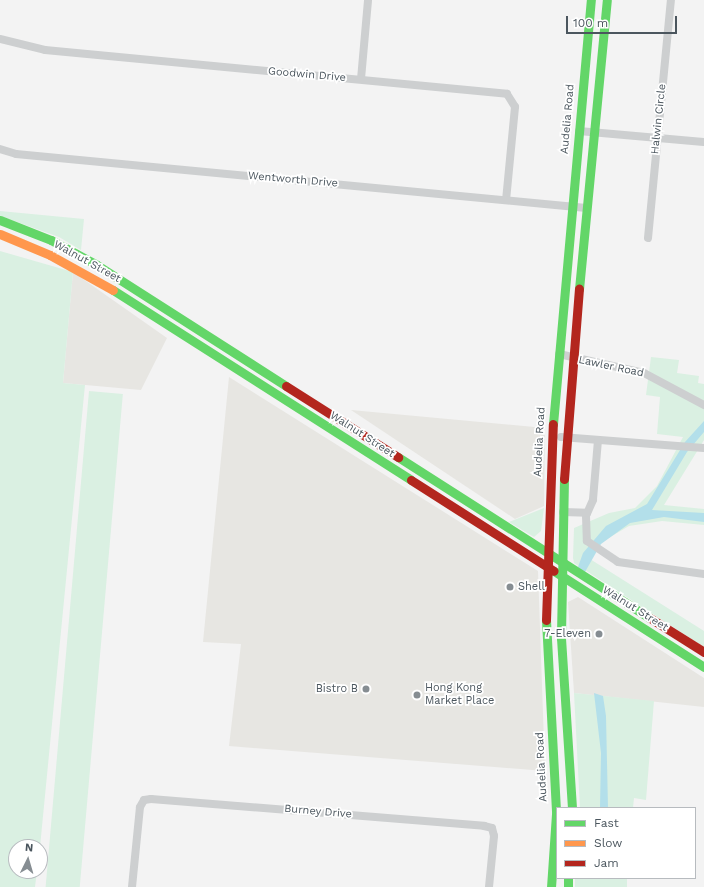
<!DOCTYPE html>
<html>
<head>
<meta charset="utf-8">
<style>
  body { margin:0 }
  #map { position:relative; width:704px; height:887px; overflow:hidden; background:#f3f3f3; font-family:"Work Sans",sans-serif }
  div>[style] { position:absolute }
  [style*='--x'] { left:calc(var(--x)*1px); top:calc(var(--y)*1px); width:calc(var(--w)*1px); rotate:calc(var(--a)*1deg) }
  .commercial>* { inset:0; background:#e7e6e2 }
  .green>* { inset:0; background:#daf0e2; transform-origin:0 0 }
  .water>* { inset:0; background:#b3dfea }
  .street>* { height:8px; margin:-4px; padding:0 4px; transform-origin:4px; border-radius:4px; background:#cdcfd0 }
  .fast>* { height:9px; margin:-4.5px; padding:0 4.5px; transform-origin:4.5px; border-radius:4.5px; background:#63d668 }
  .slow>* { height:9px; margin:-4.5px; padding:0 4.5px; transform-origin:4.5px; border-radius:4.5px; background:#ff974d }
  .jam>* { height:9px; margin:-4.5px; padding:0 4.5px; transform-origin:4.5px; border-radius:4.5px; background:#b3261e }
  .dots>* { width:11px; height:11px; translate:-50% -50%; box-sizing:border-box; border:2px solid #fff; border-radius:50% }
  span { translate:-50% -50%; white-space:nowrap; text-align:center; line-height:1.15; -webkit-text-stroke:3.5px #fff; paint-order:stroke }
  .street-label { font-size:11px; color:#4b565e }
  .poi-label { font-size:11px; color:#4b565e }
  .left { translate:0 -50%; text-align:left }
  .right { translate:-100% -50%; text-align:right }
  .legend { position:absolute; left:556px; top:807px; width:140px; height:72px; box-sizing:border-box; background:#fff; border:1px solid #b7bbbf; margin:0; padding:5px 7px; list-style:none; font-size:12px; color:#4b565e }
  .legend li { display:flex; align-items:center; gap:8px; height:20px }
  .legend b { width:20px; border:1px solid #b7bbbf }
  .north { position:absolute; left:8px; top:839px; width:40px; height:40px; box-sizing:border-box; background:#fff; border:1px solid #b7bbbf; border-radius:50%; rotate:5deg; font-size:11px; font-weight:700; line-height:16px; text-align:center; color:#4b565e }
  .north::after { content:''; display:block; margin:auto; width:14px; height:18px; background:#868d92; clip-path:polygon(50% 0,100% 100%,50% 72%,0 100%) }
  .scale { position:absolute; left:566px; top:16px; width:111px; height:18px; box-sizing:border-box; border:2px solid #4b565e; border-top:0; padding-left:5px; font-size:12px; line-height:14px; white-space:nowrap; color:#4b565e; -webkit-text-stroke:3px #fff; paint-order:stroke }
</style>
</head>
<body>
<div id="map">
  <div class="commercial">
    <i style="clip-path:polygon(73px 272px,167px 338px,141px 390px,63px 383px)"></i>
    <i style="clip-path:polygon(229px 377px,538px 571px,545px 771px,229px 746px,241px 644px,203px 642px)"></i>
    <i style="clip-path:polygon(351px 410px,545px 428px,544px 506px,515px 519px)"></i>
    <i style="clip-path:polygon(578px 597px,704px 678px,704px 707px,574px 693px,568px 602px)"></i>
  </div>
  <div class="green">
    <i style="clip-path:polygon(0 211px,84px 219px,81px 250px,59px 237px,0 216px)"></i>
    <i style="clip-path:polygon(0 251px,73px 272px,63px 383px,85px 385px,40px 847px,16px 847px,16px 871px,37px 871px,35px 887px,0 887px)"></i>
    <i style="clip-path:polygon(651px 357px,679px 360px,677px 373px,699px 376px,698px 383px,704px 384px,704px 440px,664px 505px,704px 509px,704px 525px,662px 521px,629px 526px,600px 543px,590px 559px,704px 631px,704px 647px,574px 563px,573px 558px,574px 528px,609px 513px,635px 508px,657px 486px,683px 437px,657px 434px,660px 397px,646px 395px)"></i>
    <i style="left:89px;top:391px;width:34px;height:499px;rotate:5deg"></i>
    <i style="clip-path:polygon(544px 508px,541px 531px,534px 537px,509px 522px)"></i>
    <i style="clip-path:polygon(574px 693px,654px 701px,646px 800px,634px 798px,633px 808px,580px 808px)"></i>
    <i style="left:575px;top:878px;width:52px;height:9px"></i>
  </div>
  <div class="water">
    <i style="clip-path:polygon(704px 421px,704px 432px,687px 452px,652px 510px,704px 513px,704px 522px,664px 517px,630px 523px,601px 544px,585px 572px,578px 567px,583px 553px,606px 526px,647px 504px,685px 442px)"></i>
    <i style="clip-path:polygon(594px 693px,603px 696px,606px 716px,608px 808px,600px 808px,601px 753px)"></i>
  </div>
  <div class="street">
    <i style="--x:0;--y:39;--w:46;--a:13.7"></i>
    <i style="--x:45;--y:50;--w:464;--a:5.4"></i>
    <i style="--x:507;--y:94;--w:15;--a:58"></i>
    <i style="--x:515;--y:107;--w:93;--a:95.5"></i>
    <i style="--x:361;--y:79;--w:79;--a:-84.9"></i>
    <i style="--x:579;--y:131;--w:125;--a:5"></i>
    <i style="--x:0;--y:149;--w:17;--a:17"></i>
    <i style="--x:16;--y:154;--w:573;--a:5.41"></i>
    <i style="--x:648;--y:238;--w:239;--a:-84.5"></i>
    <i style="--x:559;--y:354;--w:87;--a:12.6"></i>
    <i style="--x:644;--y:373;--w:68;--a:28.1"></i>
    <i style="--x:561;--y:437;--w:143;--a:4.4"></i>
    <i style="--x:598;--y:440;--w:60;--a:94.8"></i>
    <i style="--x:593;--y:500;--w:17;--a:114"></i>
    <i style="--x:586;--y:516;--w:25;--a:88"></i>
    <i style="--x:587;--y:541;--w:37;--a:34"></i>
    <i style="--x:618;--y:562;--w:87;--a:7.9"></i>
    <i style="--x:563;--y:512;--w:24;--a:2"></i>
    <i style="--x:132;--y:887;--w:80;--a:-84.3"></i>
    <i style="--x:140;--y:807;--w:8;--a:-60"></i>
    <i style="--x:144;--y:800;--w:7;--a:-8"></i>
    <i style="--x:151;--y:799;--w:334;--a:4.6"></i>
    <i style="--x:484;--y:826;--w:8;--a:14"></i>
    <i style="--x:492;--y:828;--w:8;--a:76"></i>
    <i style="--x:494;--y:836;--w:51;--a:95.6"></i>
  </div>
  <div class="fast">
    <i style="--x:0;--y:220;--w:55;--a:21.4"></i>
    <i style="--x:51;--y:240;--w:52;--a:28.5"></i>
    <i style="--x:97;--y:265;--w:224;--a:32.6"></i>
    <i style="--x:579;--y:289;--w:290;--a:-84.5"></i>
    <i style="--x:113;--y:290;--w:353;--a:32.5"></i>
    <i style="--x:553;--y:424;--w:426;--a:-84.9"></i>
    <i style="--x:398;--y:457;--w:299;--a:32.6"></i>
    <i style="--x:564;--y:479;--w:159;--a:91.1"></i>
    <i style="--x:561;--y:638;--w:170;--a:86.3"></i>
    <i style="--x:554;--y:571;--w:178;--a:32.6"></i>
    <i style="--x:546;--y:620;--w:194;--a:87"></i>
    <i style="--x:556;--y:814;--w:73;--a:93.9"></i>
    <i style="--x:568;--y:878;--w:9;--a:90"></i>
  </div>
  <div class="slow">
    <i style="--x:0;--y:234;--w:54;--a:22.8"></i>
    <i style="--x:50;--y:255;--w:72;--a:29.1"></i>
  </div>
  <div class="jam">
    <i style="--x:286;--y:386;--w:133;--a:32.4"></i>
    <i style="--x:564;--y:479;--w:191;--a:-85.5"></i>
    <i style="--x:411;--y:480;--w:169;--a:32.5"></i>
    <i style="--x:650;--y:618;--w:64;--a:32.2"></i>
    <i style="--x:546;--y:620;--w:196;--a:-88"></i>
  </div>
  <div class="dots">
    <i style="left:510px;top:587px;background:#868d92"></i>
    <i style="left:599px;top:634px;background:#868d92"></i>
    <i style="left:366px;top:689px;background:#868d92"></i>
    <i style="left:417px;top:695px;background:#868d92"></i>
  </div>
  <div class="street-label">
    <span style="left:307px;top:75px;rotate:5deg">Goodwin Drive</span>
    <span style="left:568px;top:119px;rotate:-85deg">Audelia Road</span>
    <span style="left:659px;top:119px;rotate:-84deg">Halwin Circle</span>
    <span style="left:293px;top:180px;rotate:5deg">Wentworth Drive</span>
    <span style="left:87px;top:262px;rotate:29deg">Walnut Street</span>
    <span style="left:611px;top:367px;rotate:12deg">Lawler Road</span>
    <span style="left:362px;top:435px;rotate:33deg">Walnut Street</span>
    <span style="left:540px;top:442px;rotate:-87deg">Audelia Road</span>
    <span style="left:635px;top:609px;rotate:32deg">Walnut Street</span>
    <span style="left:542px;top:767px;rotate:-93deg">Audelia Road</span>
    <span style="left:318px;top:812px;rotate:5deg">Burney Drive</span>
  </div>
  <div class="poi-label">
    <span class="left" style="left:518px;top:587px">Shell</span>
    <span class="right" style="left:591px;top:634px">7-Eleven</span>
    <span class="right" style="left:358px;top:689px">Bistro B</span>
    <span class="left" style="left:425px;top:695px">Hong Kong<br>Market Place</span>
  </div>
  <ul class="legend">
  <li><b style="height:5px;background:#63d668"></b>Fast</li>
  <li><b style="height:5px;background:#ff974d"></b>Slow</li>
  <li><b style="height:5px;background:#b3261e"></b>Jam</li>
  </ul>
  <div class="north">N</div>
  <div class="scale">100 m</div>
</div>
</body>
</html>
